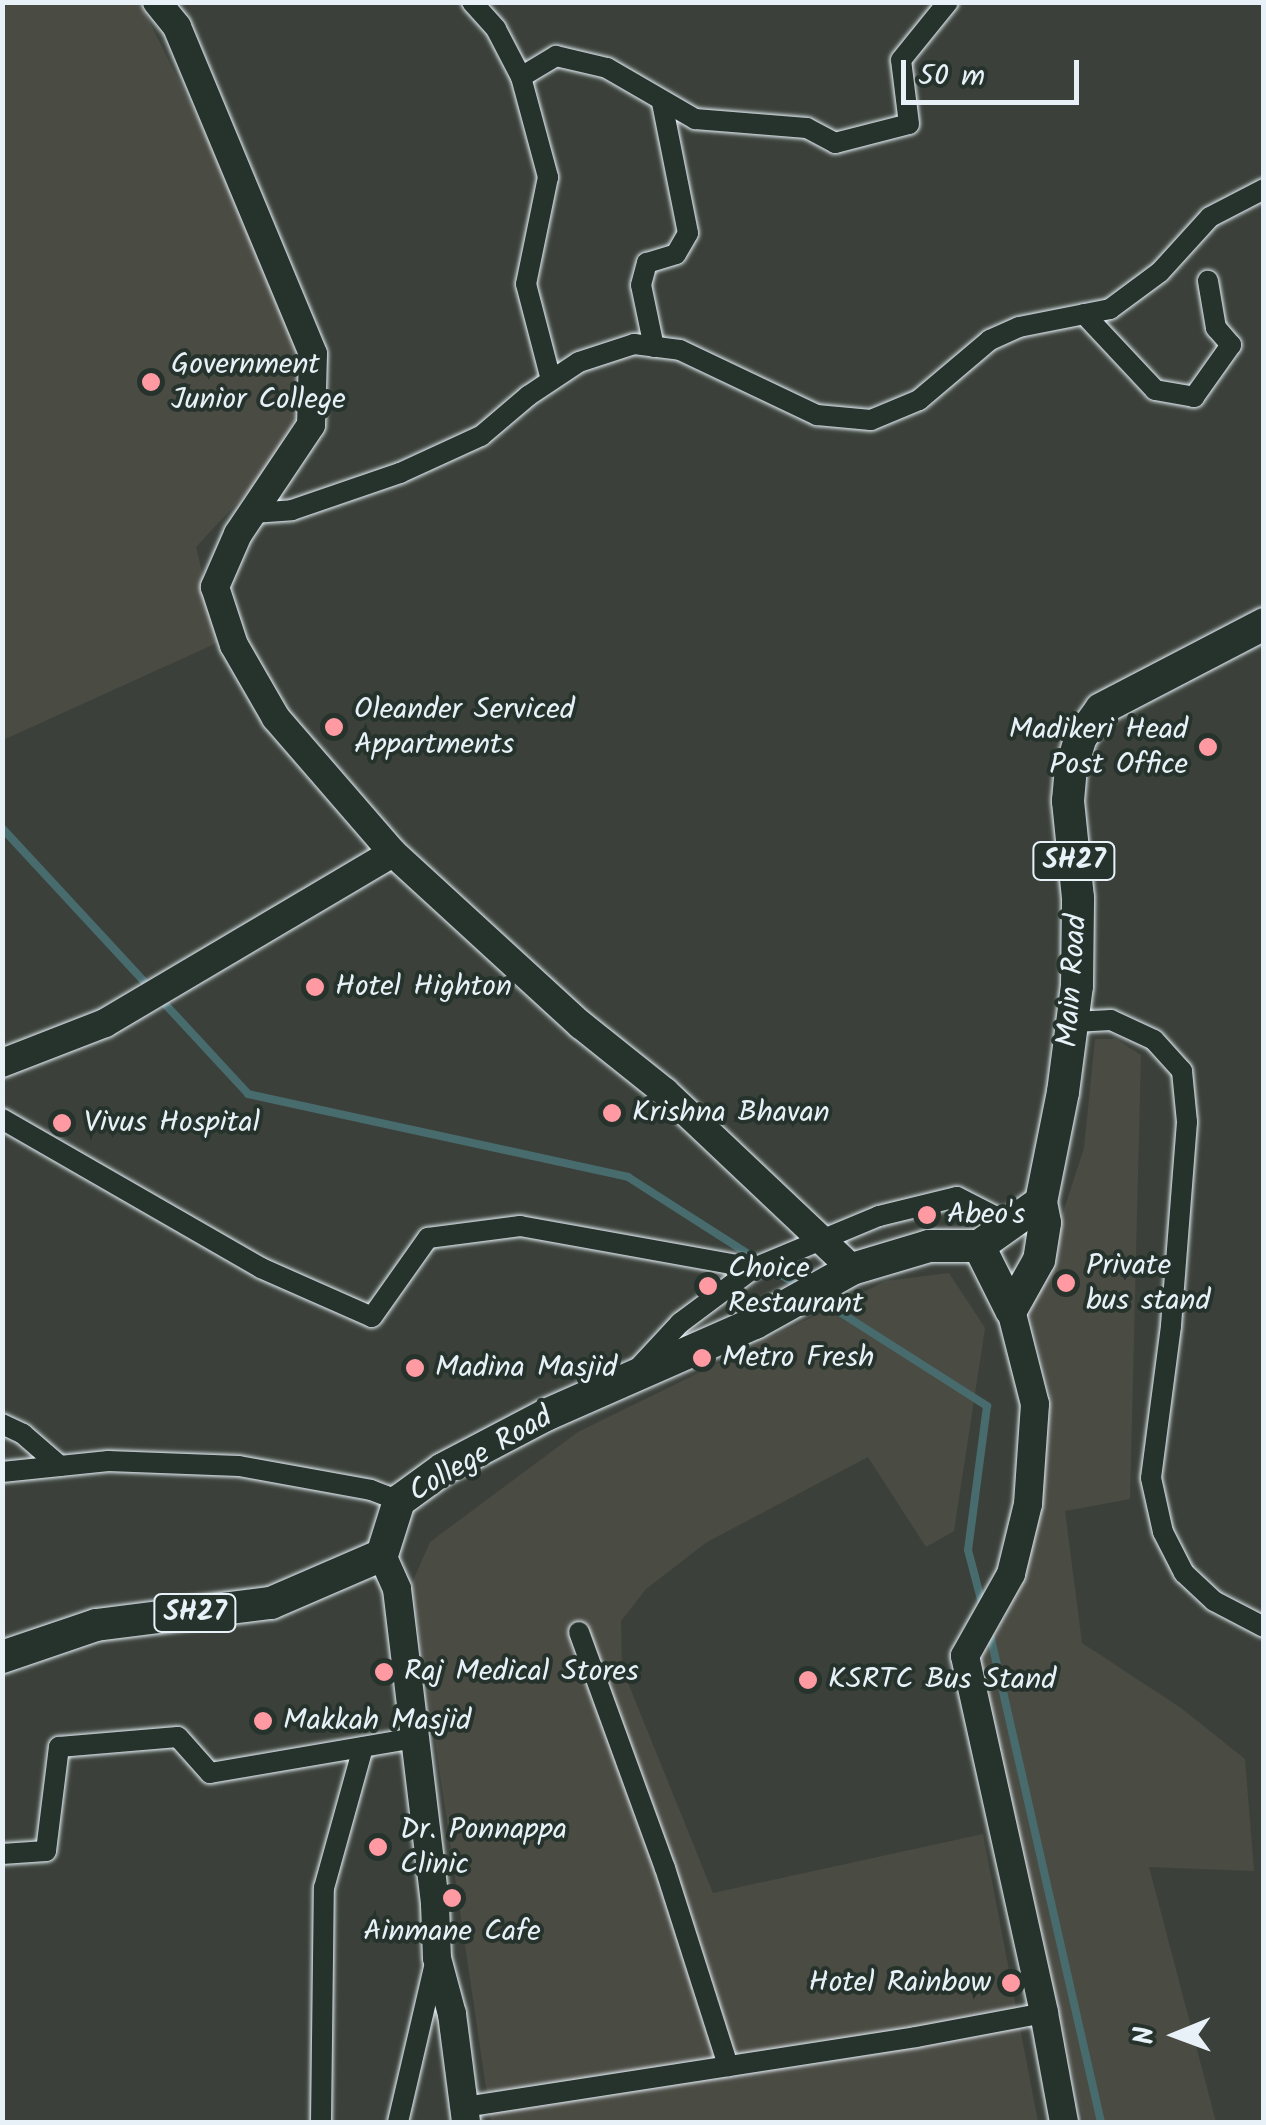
<!DOCTYPE html>
<html>
<head>
<meta charset="utf-8">
<style>
  body { margin:0 }
  #map { position:relative; width:1266px; height:2125px; overflow:hidden; background:#3b413a; font-family:Kalam,sans-serif }
  div>[style] { position:absolute }
  [style*='--x'] { left:calc(var(--x)*1px); top:calc(var(--y)*1px); width:calc(var(--w)*1px); rotate:calc(var(--a)*1deg) }
  .built>* { inset:0; background:#4a4b43 }
  .stream>* { height:8px; margin:-4px; padding:0 4px; transform-origin:4px; border-radius:4px; background:#486c6e }
  .roads { filter:drop-shadow(0 0 2px #e8f1f8) drop-shadow(0 0 2px #e8f1f8) }
  .minor>* { height:20px; margin:-10px; padding:0 10px; transform-origin:10px; border-radius:10px; background:#26332d }
  .tertiary>* { height:28px; margin:-14px; padding:0 14px; transform-origin:14px; border-radius:14px; background:#26332d }
  .primary>* { height:32px; margin:-16px; padding:0 16px; transform-origin:16px; border-radius:16px; background:#26332d }
  .dots>* { width:28px; height:28px; translate:-50% -50%; box-sizing:border-box; border:5px solid #26332d; border-radius:50% }
  span { translate:-50% -50%; white-space:nowrap; text-align:center; line-height:1.15; -webkit-text-stroke:8px #26332d; paint-order:stroke }
  .shield-label span { padding:2px 8px; background:#26332d; border:2px solid; border-radius:8px; -webkit-text-stroke-width:0 }
  .shield-label { font-size:28px; color:#e8f1f8; font-weight:700 }
  .poi-label { font-size:30px; color:#e8f1f8 }
  .left { translate:0 -50%; text-align:left }
  .right { translate:-100% -50%; text-align:right }
  .street-label { font-size:30px; color:#e8f1f8 }
  .frame { position:absolute; inset:0; border:5px solid #e8f1f8; pointer-events:none }
  .north { position:absolute; left:1126px; top:1985px; width:100px; height:100px; -webkit-text-stroke:8px #26332d; paint-order:stroke; rotate:269deg; font-size:28px; font-weight:700; line-height:40px; text-align:center; color:#e8f1f8 }
  .north::after { content:''; display:block; margin:auto; width:35px; height:45px; background:#e8f1f8; clip-path:polygon(50% 0,100% 100%,50% 72%,0 100%) }
  .scale { position:absolute; left:901px; top:60px; width:178px; height:45px; box-sizing:border-box; border:5px solid #e8f1f8; border-top:0; padding-left:12px; font-size:30px; line-height:35px; white-space:nowrap; color:#e8f1f8; -webkit-text-stroke:8px #26332d; paint-order:stroke }
</style>
</head>
<body>
<div id="map">
  <div class="built">
    <i style="clip-path:polygon(2px 3px,140px 3px,202px 127px,300px 351px,299px 413px,264px 474px,196px 547px,219px 642px,3px 740px)"></i>
    <i style="clip-path:polygon(1095px 1039px,1116px 1039px,1141px 1055px,1130px 1499px,1065px 1511px,1082px 1643px,1181px 1708px,1245px 1759px,1254px 1871px,1149px 1867px,1216px 2122px,1084px 2122px,980px 1661px,1022px 1586px,1052px 1400px,1030px 1314px,1084px 1148px)"></i>
    <i style="clip-path:polygon(949px 1273px,985px 1328px,954px 1531px,926px 1547px,868px 1457px,707px 1542px,646px 1589px,621px 1621px,622px 1668px,713px 1893px,983px 1834px,1038px 2122px,491px 2122px,412px 1583px,430px 1542px,578px 1432px,886px 1281px)"></i>
  </div>
  <div class="stream">
    <i style="--x:2;--y:828;--w:362;--a:47.2"></i>
    <i style="--x:248;--y:1094;--w:389;--a:12.3"></i>
    <i style="--x:628;--y:1177;--w:204;--a:32.6"></i>
    <i style="--x:816;--y:1297;--w:203;--a:32.5"></i>
    <i style="--x:987;--y:1406;--w:145;--a:97.5"></i>
    <i style="--x:968;--y:1550;--w:59;--a:75.3"></i>
    <i style="--x:989;--y:1630;--w:505;--a:77.18"></i>
  </div>
  <div class="roads">
    <div class="minor">
      <i style="--x:472;--y:2;--w:36;--a:48"></i>
      <i style="--x:496;--y:29;--w:54;--a:62.5"></i>
      <i style="--x:521;--y:77;--w:104;--a:74.9"></i>
      <i style="--x:548;--y:177;--w:109;--a:101.6"></i>
      <i style="--x:526;--y:284;--w:99;--a:75.4"></i>
      <i style="--x:521;--y:77;--w:41;--a:-31"></i>
      <i style="--x:556;--y:56;--w:52;--a:13.2"></i>
      <i style="--x:607;--y:68;--w:102;--a:30.1"></i>
      <i style="--x:695;--y:119;--w:112;--a:4.6"></i>
      <i style="--x:807;--y:128;--w:32;--a:28"></i>
      <i style="--x:835;--y:143;--w:76;--a:-14.4"></i>
      <i style="--x:909;--y:124;--w:64;--a:-97.1"></i>
      <i style="--x:901;--y:60;--w:75;--a:-51"></i>
      <i style="--x:1084;--y:314;--w:104;--a:46.9"></i>
      <i style="--x:1155;--y:390;--w:40;--a:10"></i>
      <i style="--x:1194;--y:397;--w:64;--a:-54.6"></i>
      <i style="--x:1231;--y:345;--w:23;--a:-131"></i>
      <i style="--x:1216;--y:328;--w:48;--a:-99.7"></i>
      <i style="--x:654;--y:347;--w:63;--a:-101.8"></i>
      <i style="--x:641;--y:285;--w:23;--a:-75"></i>
      <i style="--x:647;--y:263;--w:30;--a:-17"></i>
      <i style="--x:676;--y:254;--w:24;--a:-60"></i>
      <i style="--x:688;--y:233;--w:133;--a:-101.3"></i>
      <i style="--x:253;--y:513;--w:39;--a:-4"></i>
      <i style="--x:292;--y:510;--w:114;--a:-18.9"></i>
      <i style="--x:400;--y:473;--w:89;--a:-24.6"></i>
      <i style="--x:481;--y:436;--w:62;--a:-40.4"></i>
      <i style="--x:528;--y:396;--w:61;--a:-33.7"></i>
      <i style="--x:579;--y:362;--w:58;--a:-18.1"></i>
      <i style="--x:634;--y:344;--w:46;--a:7.4"></i>
      <i style="--x:680;--y:350;--w:152;--a:25.4"></i>
      <i style="--x:817;--y:415;--w:54;--a:5.3"></i>
      <i style="--x:871;--y:420;--w:52;--a:-22.6"></i>
      <i style="--x:919;--y:400;--w:93;--a:-40.2"></i>
      <i style="--x:990;--y:340;--w:32;--a:-24"></i>
      <i style="--x:1019;--y:327;--w:93;--a:-11.2"></i>
      <i style="--x:1110;--y:309;--w:62;--a:-36.5"></i>
      <i style="--x:1160;--y:272;--w:74;--a:-47.7"></i>
      <i style="--x:1210;--y:217;--w:61;--a:-27.4"></i>
      <i style="--x:1074;--y:1022;--w:37;--a:-3"></i>
      <i style="--x:1111;--y:1020;--w:47;--a:24.9"></i>
      <i style="--x:1154;--y:1040;--w:42;--a:47.9"></i>
      <i style="--x:1182;--y:1071;--w:51;--a:84.4"></i>
      <i style="--x:1187;--y:1122;--w:205;--a:94.5"></i>
      <i style="--x:1171;--y:1326;--w:153;--a:97.5"></i>
      <i style="--x:1151;--y:1478;--w:55;--a:77.5"></i>
      <i style="--x:1163;--y:1532;--w:46;--a:62.9"></i>
      <i style="--x:1184;--y:1573;--w:41;--a:43"></i>
      <i style="--x:1214;--y:1601;--w:56;--a:27.5"></i>
      <i style="--x:2;--y:1119;--w:299;--a:29.9"></i>
      <i style="--x:261;--y:1268;--w:121;--a:23.8"></i>
      <i style="--x:372;--y:1317;--w:97;--a:-54.7"></i>
      <i style="--x:428;--y:1238;--w:93;--a:-7.4"></i>
      <i style="--x:520;--y:1226;--w:238;--a:10.2"></i>
      <i style="--x:754;--y:1268;--w:92;--a:143.4"></i>
      <i style="--x:680;--y:1323;--w:59;--a:132.9"></i>
      <i style="--x:754;--y:1268;--w:135;--a:-22.6"></i>
      <i style="--x:879;--y:1216;--w:80;--a:-13.7"></i>
      <i style="--x:957;--y:1197;--w:62;--a:27"></i>
      <i style="--x:2;--y:1424;--w:23;--a:25"></i>
      <i style="--x:23;--y:1434;--w:49;--a:40.9"></i>
      <i style="--x:2;--y:1472;--w:107;--a:-5.9"></i>
      <i style="--x:108;--y:1461;--w:131;--a:2.2"></i>
      <i style="--x:239;--y:1466;--w:134;--a:10.3"></i>
      <i style="--x:371;--y:1490;--w:30;--a:21"></i>
      <i style="--x:579;--y:1632;--w:251;--a:70"></i>
      <i style="--x:665;--y:1868;--w:208;--a:72.3"></i>
      <i style="--x:2;--y:1854;--w:44;--a:-3.9"></i>
      <i style="--x:46;--y:1851;--w:105;--a:-82.9"></i>
      <i style="--x:59;--y:1747;--w:119;--a:-4.8"></i>
      <i style="--x:178;--y:1737;--w:48;--a:48.4"></i>
      <i style="--x:210;--y:1773;--w:207;--a:-9.7"></i>
      <i style="--x:464;--y:2107;--w:457;--a:-8.8"></i>
      <i style="--x:916;--y:2037;--w:130;--a:-10.6"></i>
      <i style="--x:321;--y:2122;--w:234;--a:-89.3"></i>
      <i style="--x:324;--y:1888;--w:146;--a:-74.5"></i>
      <i style="--x:398;--y:2122;--w:167;--a:-76.9"></i>
    </div>
    <div class="tertiary">
      <i style="--x:157;--y:2;--w:32;--a:51"></i>
      <i style="--x:177;--y:27;--w:354;--a:67.4"></i>
      <i style="--x:313;--y:354;--w:71;--a:91.6"></i>
      <i style="--x:311;--y:425;--w:131;--a:123.8"></i>
      <i style="--x:238;--y:534;--w:58;--a:113.5"></i>
      <i style="--x:215;--y:587;--w:61;--a:71.9"></i>
      <i style="--x:234;--y:645;--w:84;--a:60.1"></i>
      <i style="--x:276;--y:718;--w:179;--a:49.1"></i>
      <i style="--x:393;--y:853;--w:255;--a:42.5"></i>
      <i style="--x:581;--y:1025;--w:107;--a:38.6"></i>
      <i style="--x:665;--y:1092;--w:257;--a:43.4"></i>
      <i style="--x:2;--y:1063;--w:110;--a:-21.2"></i>
      <i style="--x:105;--y:1023;--w:334;--a:-30.6"></i>
      <i style="--x:1011;--y:1310;--w:97;--a:75.7"></i>
      <i style="--x:1035;--y:1404;--w:100;--a:94"></i>
      <i style="--x:1028;--y:1504;--w:72;--a:103.7"></i>
      <i style="--x:1011;--y:1574;--w:94;--a:119.3"></i>
      <i style="--x:965;--y:1656;--w:366;--a:77.5"></i>
      <i style="--x:1044;--y:2013;--w:111;--a:79.6"></i>
      <i style="--x:382;--y:1555;--w:37;--a:66"></i>
      <i style="--x:397;--y:1589;--w:317;--a:83.1"></i>
      <i style="--x:435;--y:1904;--w:54;--a:87.9"></i>
      <i style="--x:437;--y:1958;--w:58;--a:75"></i>
      <i style="--x:452;--y:2014;--w:109;--a:82.6"></i>
    </div>
    <div class="primary">
      <i style="--x:1041;--y:1202;--w:112;--a:-78.7"></i>
      <i style="--x:1063;--y:1092;--w:107;--a:-82.5"></i>
      <i style="--x:1077;--y:986;--w:88;--a:-89.3"></i>
      <i style="--x:1078;--y:898;--w:98;--a:-95.9"></i>
      <i style="--x:1068;--y:801;--w:32;--a:-85"></i>
      <i style="--x:1071;--y:769;--w:34;--a:-73"></i>
      <i style="--x:1081;--y:737;--w:34;--a:-54"></i>
      <i style="--x:1101;--y:709;--w:184;--a:-27.5"></i>
      <i style="--x:1041;--y:1202;--w:21;--a:79"></i>
      <i style="--x:1045;--y:1223;--w:37;--a:99"></i>
      <i style="--x:1039;--y:1260;--w:57;--a:119.2"></i>
      <i style="--x:1011;--y:1310;--w:72;--a:-116.6"></i>
      <i style="--x:979;--y:1246;--w:76;--a:-35.4"></i>
      <i style="--x:2;--y:1657;--w:99;--a:-18.8"></i>
      <i style="--x:96;--y:1625;--w:176;--a:-7.2"></i>
      <i style="--x:271;--y:1603;--w:121;--a:-23.4"></i>
      <i style="--x:382;--y:1555;--w:57;--a:-72.5"></i>
      <i style="--x:399;--y:1501;--w:54;--a:-36"></i>
      <i style="--x:443;--y:1469;--w:116;--a:-27.7"></i>
      <i style="--x:546;--y:1415;--w:228;--a:-23.8"></i>
      <i style="--x:755;--y:1323;--w:111;--a:-29.1"></i>
      <i style="--x:852;--y:1269;--w:80;--a:-16.6"></i>
      <i style="--x:929;--y:1246;--w:50;--a:0"></i>
    </div>
  </div>
  <div class="dots">
    <i style="left:151px;top:382px;background:#ff9aa2"></i>
    <i style="left:334px;top:727px;background:#ff9aa2"></i>
    <i style="left:1208px;top:747px;background:#ff9aa2"></i>
    <i style="left:315px;top:987px;background:#ff9aa2"></i>
    <i style="left:612px;top:1113px;background:#ff9aa2"></i>
    <i style="left:62px;top:1123px;background:#ff9aa2"></i>
    <i style="left:927px;top:1215px;background:#ff9aa2"></i>
    <i style="left:1066px;top:1283px;background:#ff9aa2"></i>
    <i style="left:708px;top:1286px;background:#ff9aa2"></i>
    <i style="left:702px;top:1358px;background:#ff9aa2"></i>
    <i style="left:415px;top:1368px;background:#ff9aa2"></i>
    <i style="left:384px;top:1672px;background:#ff9aa2"></i>
    <i style="left:808px;top:1680px;background:#ff9aa2"></i>
    <i style="left:263px;top:1721px;background:#ff9aa2"></i>
    <i style="left:378px;top:1847px;background:#ff9aa2"></i>
    <i style="left:452px;top:1898px;background:#ff9aa2"></i>
    <i style="left:1011px;top:1983px;background:#ff9aa2"></i>
  </div>
  <div class="shield-label">
    <span style="left:1074px;top:861px">SH27</span>
    <span style="left:195px;top:1613px">SH27</span>
  </div>
  <div class="poi-label">
    <span class="left" style="left:171px;top:382px">Government<br>Junior College</span>
    <span class="left" style="left:354px;top:727px">Oleander Serviced<br>Appartments</span>
    <span class="right" style="left:1188px;top:747px">Madikeri Head<br>Post Office</span>
    <span class="left" style="left:335px;top:987px">Hotel Highton</span>
    <span class="left" style="left:632px;top:1113px">Krishna Bhavan</span>
    <span class="left" style="left:84px;top:1123px">Vivus Hospital</span>
    <span class="left" style="left:947px;top:1215px">Abeo's</span>
    <span class="left" style="left:1086px;top:1283px">Private<br>bus stand</span>
    <span class="left" style="left:728px;top:1286px">Choice<br>Restaurant</span>
    <span class="left" style="left:722px;top:1358px">Metro Fresh</span>
    <span class="left" style="left:435px;top:1368px">Madina Masjid</span>
    <span class="left" style="left:404px;top:1672px">Raj Medical Stores</span>
    <span class="left" style="left:828px;top:1680px">KSRTC Bus Stand</span>
    <span class="left" style="left:283px;top:1721px">Makkah Masjid</span>
    <span class="left" style="left:400px;top:1847px">Dr. Ponnappa<br>Clinic</span>
    <span style="left:452px;top:1932px">Ainmane Cafe</span>
    <span class="right" style="left:991px;top:1983px">Hotel Rainbow</span>
  </div>
  <div class="street-label">
    <span style="left:1073px;top:981px;rotate:-86deg">Main Road</span>
    <span style="left:481px;top:1455px;rotate:-30deg">College Road</span>
  </div>
  <div class="frame"></div>
  <div class="north">N</div>
  <div class="scale">50 m</div>
</div>
</body>
</html>
